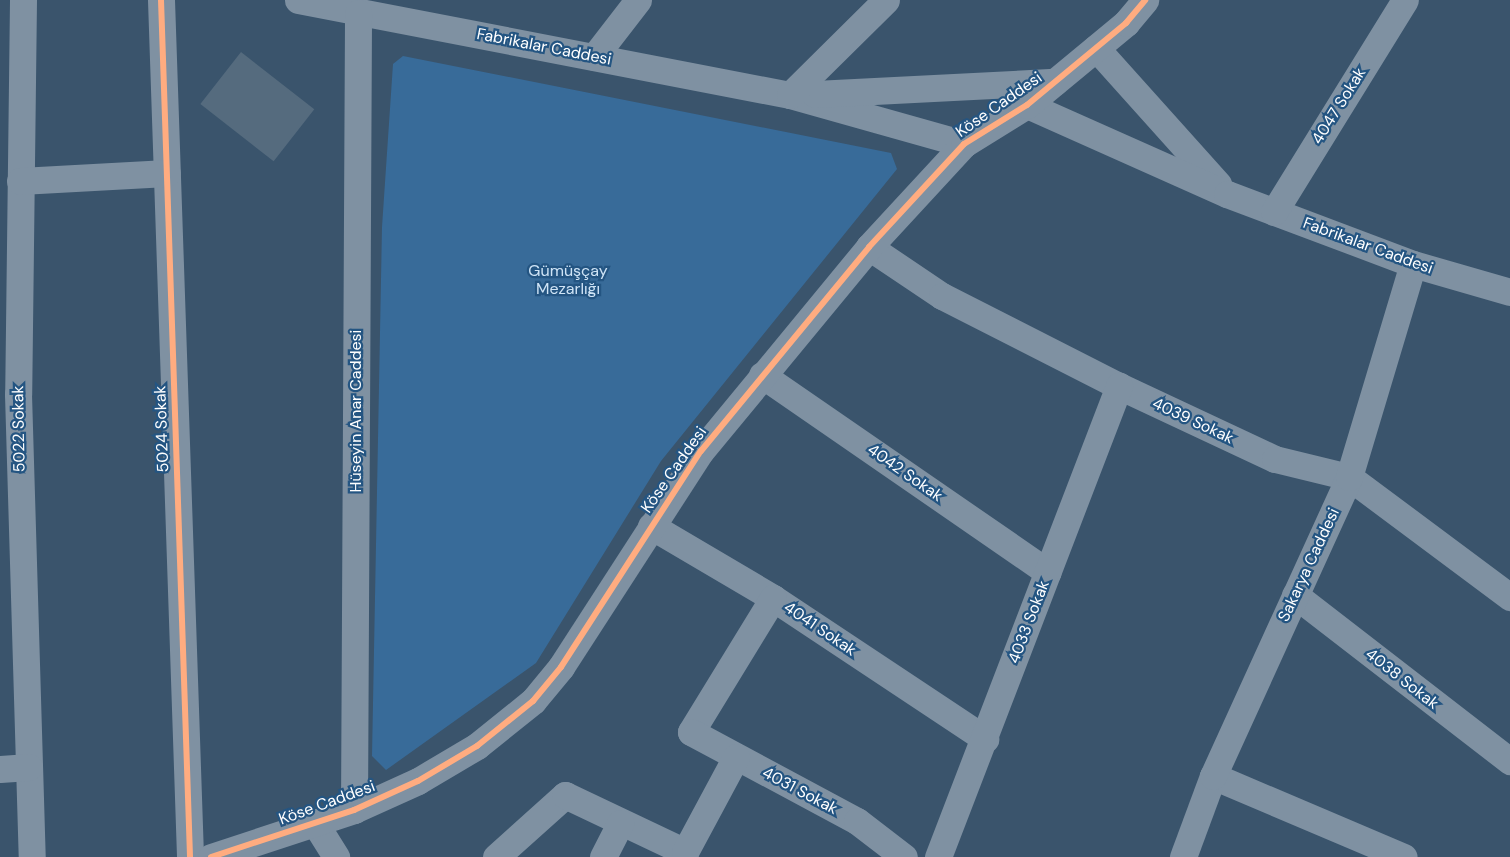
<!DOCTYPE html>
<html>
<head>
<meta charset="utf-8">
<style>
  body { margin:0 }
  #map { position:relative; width:1510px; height:857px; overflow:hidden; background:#3a546c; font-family:"DM Sans",sans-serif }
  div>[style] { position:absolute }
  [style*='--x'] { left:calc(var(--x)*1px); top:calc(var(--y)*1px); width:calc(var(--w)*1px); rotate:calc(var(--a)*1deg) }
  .green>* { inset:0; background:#386b99 }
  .building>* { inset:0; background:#556b7e; transform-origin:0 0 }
  .minor>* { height:27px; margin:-13.5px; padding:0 13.5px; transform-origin:13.5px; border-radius:13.5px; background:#7f91a2 }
  .cycleway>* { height:6px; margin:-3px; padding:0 3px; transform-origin:3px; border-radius:3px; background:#ffac80 }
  span { translate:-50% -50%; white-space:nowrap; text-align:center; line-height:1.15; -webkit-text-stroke:4.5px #245582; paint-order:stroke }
  .street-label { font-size:16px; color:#fff }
  .park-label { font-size:16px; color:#cfe4f6 }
</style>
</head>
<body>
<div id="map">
  <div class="green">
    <i style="clip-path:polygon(403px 56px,891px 153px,897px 169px,661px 461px,536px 663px,386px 770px,372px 756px,382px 227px,393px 64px)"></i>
  </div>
  <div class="building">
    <i style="left:241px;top:52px;width:93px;height:66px;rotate:38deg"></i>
  </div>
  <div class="minor">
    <i style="--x:23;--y:0;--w:394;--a:90.7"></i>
    <i style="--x:18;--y:394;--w:463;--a:88.3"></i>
    <i style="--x:161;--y:0;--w:857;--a:88.06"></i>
    <i style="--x:298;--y:0;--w:501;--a:10.93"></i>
    <i style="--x:790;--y:95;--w:181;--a:15.7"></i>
    <i style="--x:1096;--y:48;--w:183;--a:48.1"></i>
    <i style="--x:594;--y:57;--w:72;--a:-52.3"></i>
    <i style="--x:815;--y:94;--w:240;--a:-2.9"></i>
    <i style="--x:790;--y:95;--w:135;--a:-44.7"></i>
    <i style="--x:1027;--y:105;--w:219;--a:24"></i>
    <i style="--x:1227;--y:194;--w:199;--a:20.6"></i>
    <i style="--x:1413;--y:264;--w:101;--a:16.1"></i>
    <i style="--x:20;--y:181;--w:147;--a:-3.1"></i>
    <i style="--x:1274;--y:212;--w:249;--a:-58.3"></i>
    <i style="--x:869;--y:247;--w:88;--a:33.9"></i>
    <i style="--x:942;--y:296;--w:199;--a:27"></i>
    <i style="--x:1119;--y:386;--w:172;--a:25.1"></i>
    <i style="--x:1275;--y:459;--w:76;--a:13.7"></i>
    <i style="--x:1349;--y:477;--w:201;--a:36.7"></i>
    <i style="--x:762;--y:375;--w:347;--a:34.6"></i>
    <i style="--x:651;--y:526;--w:142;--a:30.5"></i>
    <i style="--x:773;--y:598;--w:255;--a:33.6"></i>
    <i style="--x:1295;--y:595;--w:272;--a:37.7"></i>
    <i style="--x:773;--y:598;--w:157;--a:121.5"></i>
    <i style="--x:691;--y:732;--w:188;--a:28.2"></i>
    <i style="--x:857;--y:821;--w:59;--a:37.5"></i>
    <i style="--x:0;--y:769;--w:29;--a:-4"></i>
    <i style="--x:1213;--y:776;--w:207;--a:23"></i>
    <i style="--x:354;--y:810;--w:797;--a:-89.71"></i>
    <i style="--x:315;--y:823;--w:40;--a:58"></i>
    <i style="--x:211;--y:857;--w:151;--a:-18.2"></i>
    <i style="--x:354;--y:810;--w:70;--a:-24.4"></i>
    <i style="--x:418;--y:781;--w:69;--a:-30.7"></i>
    <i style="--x:477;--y:746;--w:72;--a:-38.8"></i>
    <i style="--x:533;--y:701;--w:44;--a:-50.5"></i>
    <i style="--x:561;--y:667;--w:257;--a:-57.1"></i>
    <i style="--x:701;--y:451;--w:264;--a:-50.5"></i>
    <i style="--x:869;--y:247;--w:140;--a:-47.3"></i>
    <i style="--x:964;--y:144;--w:74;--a:-31.8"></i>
    <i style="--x:1027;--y:105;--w:129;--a:-39.6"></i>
    <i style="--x:1126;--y:23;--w:30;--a:-50"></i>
    <i style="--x:496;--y:857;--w:93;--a:-41.9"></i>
    <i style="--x:565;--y:795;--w:133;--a:25.4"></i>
    <i style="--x:685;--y:852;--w:108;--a:-61.8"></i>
    <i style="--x:603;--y:857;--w:38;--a:-63"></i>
    <i style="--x:938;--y:857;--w:505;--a:-68.98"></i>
    <i style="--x:1183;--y:857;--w:86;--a:-69.7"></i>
    <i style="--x:1213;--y:776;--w:328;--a:-65.5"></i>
    <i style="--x:1349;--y:477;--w:222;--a:-73.3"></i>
  </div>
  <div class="cycleway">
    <i style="--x:161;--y:0;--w:857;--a:88.06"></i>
    <i style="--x:211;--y:857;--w:151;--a:-18.2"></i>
    <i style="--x:354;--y:810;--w:70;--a:-24.4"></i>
    <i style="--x:418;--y:781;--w:69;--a:-30.7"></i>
    <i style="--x:477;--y:746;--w:72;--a:-38.8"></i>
    <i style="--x:533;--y:701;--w:44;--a:-50.5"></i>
    <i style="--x:561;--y:667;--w:257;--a:-57.1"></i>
    <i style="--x:701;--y:451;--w:264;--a:-50.5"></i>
    <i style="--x:869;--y:247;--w:140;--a:-47.3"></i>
    <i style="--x:964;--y:144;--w:74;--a:-31.8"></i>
    <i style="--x:1027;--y:105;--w:129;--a:-39.6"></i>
    <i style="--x:1126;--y:23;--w:30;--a:-50"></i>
  </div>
  <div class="street-label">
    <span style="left:544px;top:47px;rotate:11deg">Fabrikalar Caddesi</span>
    <span style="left:999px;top:105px;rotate:-35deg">Köse Caddesi</span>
    <span style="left:1339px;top:106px;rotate:-58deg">4047 Sokak</span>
    <span style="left:1368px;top:246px;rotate:20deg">Fabrikalar Caddesi</span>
    <span style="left:356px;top:411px;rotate:-90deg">Hüseyin Anar Caddesi</span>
    <span style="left:1193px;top:421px;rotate:25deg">4039 Sokak</span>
    <span style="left:19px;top:429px;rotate:-91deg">5022 Sokak</span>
    <span style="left:162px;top:429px;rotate:-92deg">5024 Sokak</span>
    <span style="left:674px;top:470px;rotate:-55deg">Köse Caddesi</span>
    <span style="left:905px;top:473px;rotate:35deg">4042 Sokak</span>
    <span style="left:1309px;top:565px;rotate:-65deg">Sakarya Caddesi</span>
    <span style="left:1029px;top:622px;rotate:-69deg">4033 Sokak</span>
    <span style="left:820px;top:629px;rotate:34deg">4041 Sokak</span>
    <span style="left:1402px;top:679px;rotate:38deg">4038 Sokak</span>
    <span style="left:800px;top:791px;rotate:28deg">4031 Sokak</span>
    <span style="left:327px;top:803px;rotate:-20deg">Köse Caddesi</span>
  </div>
  <div class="park-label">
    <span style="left:568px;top:280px">Gümüşçay<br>Mezarlığı</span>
  </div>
</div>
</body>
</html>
